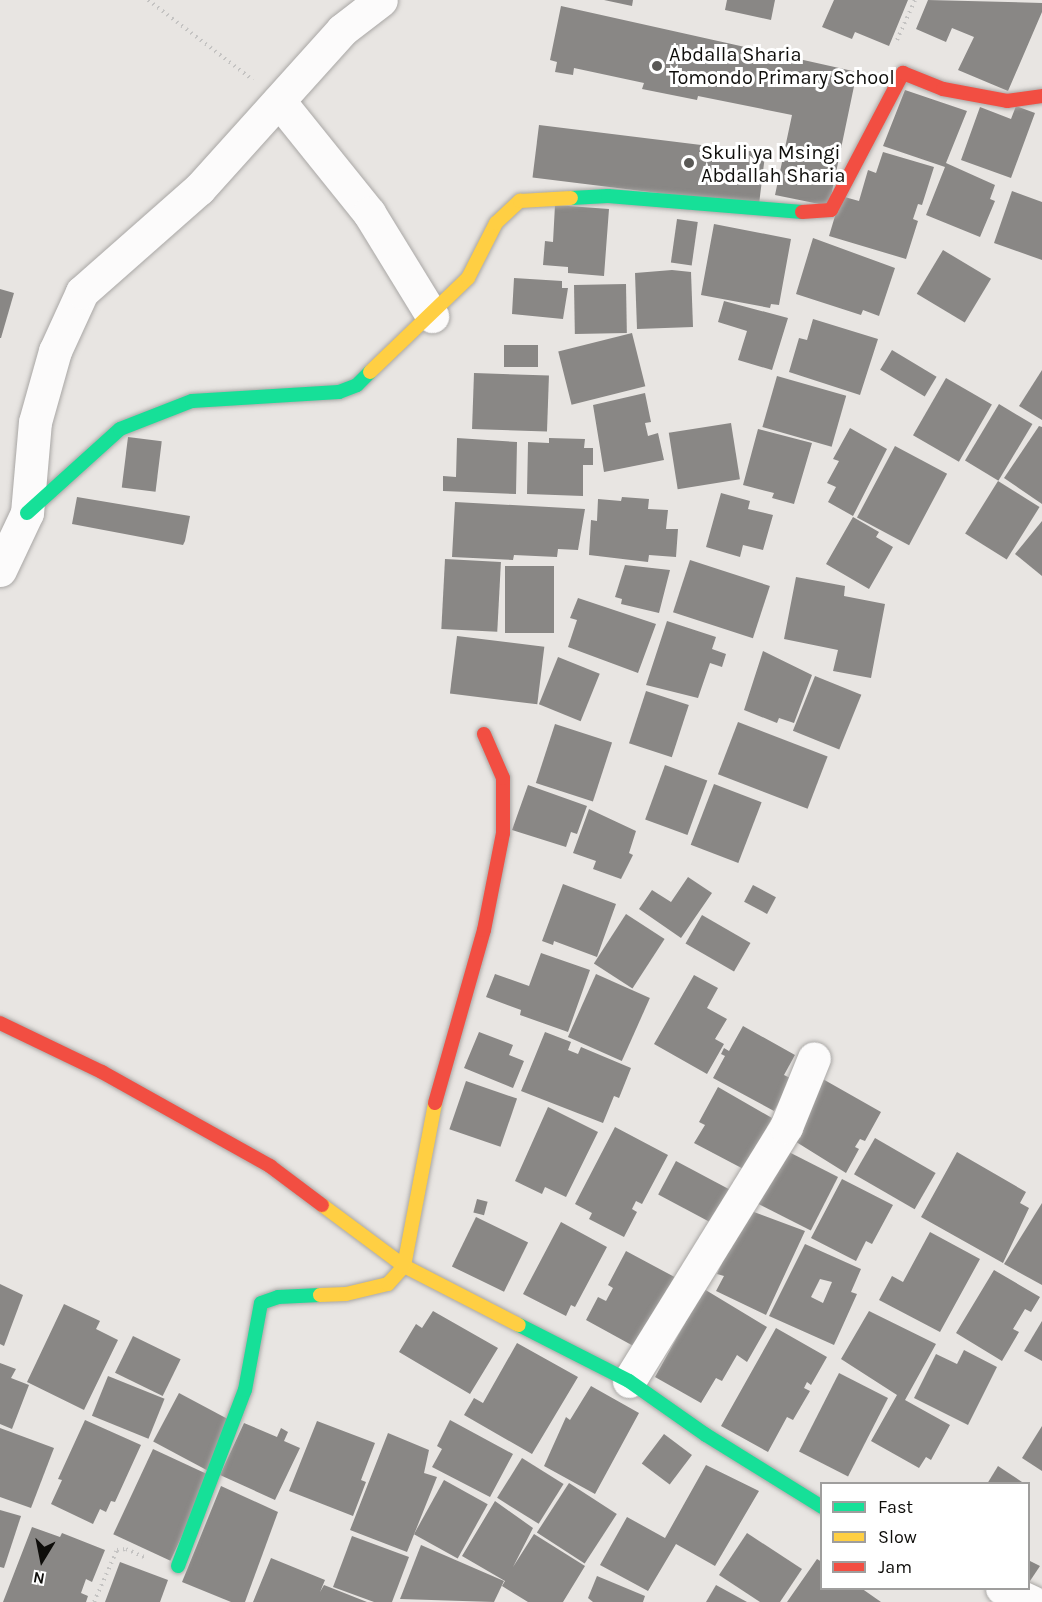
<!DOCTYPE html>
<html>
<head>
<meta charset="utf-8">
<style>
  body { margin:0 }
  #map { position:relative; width:1042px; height:1602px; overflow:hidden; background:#e8e5e2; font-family:Karla,sans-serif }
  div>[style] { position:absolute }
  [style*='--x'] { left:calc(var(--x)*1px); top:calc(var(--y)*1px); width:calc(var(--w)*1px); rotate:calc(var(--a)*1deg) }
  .building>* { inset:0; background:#898785; transform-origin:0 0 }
  .path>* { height:4px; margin-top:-2px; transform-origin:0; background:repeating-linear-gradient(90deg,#c4c3c2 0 1.5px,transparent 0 6px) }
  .roads { filter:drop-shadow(0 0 2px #a9a7a5) drop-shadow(0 0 2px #a9a7a5) }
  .street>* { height:33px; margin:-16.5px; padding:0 16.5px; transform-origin:16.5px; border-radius:16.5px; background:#fcfbfb }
  .fast>* { height:14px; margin:-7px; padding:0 7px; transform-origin:7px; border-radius:7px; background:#16e098 }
  .slow>* { height:14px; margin:-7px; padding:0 7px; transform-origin:7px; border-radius:7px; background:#ffcf43 }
  .jam>* { height:14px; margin:-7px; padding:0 7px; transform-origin:7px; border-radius:7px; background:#f24e42 }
  .dots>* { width:16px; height:16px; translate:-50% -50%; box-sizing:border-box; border:3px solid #fff; border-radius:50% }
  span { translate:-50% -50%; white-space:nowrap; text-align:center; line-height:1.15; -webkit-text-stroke:6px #fff; paint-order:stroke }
  .poi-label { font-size:20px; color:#0e0d0a }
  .left { translate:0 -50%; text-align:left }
  .legend { position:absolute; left:820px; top:1482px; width:210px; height:108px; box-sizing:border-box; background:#fff; border:2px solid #9f9e9d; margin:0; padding:8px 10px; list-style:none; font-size:18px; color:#0e0d0a }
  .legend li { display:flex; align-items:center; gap:12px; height:30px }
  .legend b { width:30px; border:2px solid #9f9e9d }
  .north { position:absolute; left:12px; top:1530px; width:60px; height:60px; -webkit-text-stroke:4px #fff; paint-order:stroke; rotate:190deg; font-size:16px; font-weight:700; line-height:24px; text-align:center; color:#0e0d0a }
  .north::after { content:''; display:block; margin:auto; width:21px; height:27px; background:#0e0d0a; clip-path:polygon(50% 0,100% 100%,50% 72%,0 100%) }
</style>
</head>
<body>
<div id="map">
  <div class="building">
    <i style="clip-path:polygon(604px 0,633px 0,632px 6px)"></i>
    <i style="clip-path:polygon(727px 0,775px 0,771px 20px,725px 10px)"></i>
    <i style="clip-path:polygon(834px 0,908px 0,889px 46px,855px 32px,852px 39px,822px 27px)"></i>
    <i style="clip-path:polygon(928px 0,1042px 3px,1042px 12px,1008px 91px,958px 70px,974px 37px,952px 28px,946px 42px,916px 29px)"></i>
    <i style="clip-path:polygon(561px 6px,857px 72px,829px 206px,775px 195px,792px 115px,698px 96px,697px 100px,642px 89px,644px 83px,574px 68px,573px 75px,555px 72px,557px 62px,550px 60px)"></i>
    <i style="clip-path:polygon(905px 90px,967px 111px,946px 163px,995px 185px,990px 199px,995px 201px,980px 237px,926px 215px,945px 167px,883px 146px)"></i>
    <i style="clip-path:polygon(1016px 106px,1035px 113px,1011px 178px,961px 160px,980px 107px,1011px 119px)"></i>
    <i style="left:539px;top:125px;width:228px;height:53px;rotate:7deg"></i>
    <i style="clip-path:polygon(883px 152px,934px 167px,922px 205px,918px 204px,913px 219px,918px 221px,906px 259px,829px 236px,841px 196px,859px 201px,868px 170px,876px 173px)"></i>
    <i style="clip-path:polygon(1012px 191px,1042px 202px,1042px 260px,994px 243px)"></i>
    <i style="clip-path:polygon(555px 205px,609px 209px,604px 276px,568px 273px,568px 267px,543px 265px,545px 241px,553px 242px)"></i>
    <i style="left:677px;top:219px;width:21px;height:44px;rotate:8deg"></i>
    <i style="clip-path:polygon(714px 224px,791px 239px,779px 305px,771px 304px,770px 308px,701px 295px)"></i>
    <i style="clip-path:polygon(813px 238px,895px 268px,879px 316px,863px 310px,861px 315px,796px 294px)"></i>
    <i style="left:943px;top:250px;width:56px;height:51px;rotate:31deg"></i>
    <i style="clip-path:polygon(672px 270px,691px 272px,693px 327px,637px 329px,635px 273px)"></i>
    <i style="clip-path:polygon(514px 278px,562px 281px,562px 288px,568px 288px,563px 319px,512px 314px)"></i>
    <i style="left:626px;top:284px;width:49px;height:52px;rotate:89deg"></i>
    <i style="clip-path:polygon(0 289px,14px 293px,1px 338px,0 338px)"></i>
    <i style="clip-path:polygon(724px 301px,788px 318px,772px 370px,738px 360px,747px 331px,718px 322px)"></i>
    <i style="clip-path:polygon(813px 319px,878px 339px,860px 395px,789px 372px,799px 338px,807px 340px)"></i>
    <i style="left:632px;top:333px;width:55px;height:76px;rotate:76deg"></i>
    <i style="left:538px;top:345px;width:22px;height:34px;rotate:90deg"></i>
    <i style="left:892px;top:350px;width:52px;height:23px;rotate:31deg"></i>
    <i style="clip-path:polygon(1042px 370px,1042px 420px,1019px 406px)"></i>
    <i style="left:474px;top:373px;width:75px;height:56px;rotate:2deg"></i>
    <i style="left:777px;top:376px;width:72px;height:53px;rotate:16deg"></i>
    <i style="left:946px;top:378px;width:53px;height:66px;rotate:30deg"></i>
    <i style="clip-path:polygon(645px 393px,651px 422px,645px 423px,648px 436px,658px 433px,664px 460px,604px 472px,593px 405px)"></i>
    <i style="left:999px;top:404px;width:39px;height:66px;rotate:31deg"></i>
    <i style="left:731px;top:423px;width:57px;height:63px;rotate:81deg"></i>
    <i style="clip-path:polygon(1039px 426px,1042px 427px,1042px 504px,1004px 478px)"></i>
    <i style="clip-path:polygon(850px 428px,887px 449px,853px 516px,828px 502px,836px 487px,827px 483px,839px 461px,833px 459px)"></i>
    <i style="clip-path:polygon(758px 429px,812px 443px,794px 504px,772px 498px,774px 493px,743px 485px)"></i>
    <i style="left:128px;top:437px;width:34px;height:51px;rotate:7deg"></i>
    <i style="clip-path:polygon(457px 438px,517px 442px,516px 494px,443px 491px,443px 476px,456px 477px)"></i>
    <i style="clip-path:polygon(549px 438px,585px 439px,584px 448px,593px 448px,593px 465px,583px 465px,583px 496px,527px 494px,528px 442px,549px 443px)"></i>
    <i style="left:895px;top:446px;width:59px;height:81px;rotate:28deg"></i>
    <i style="left:998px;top:481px;width:49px;height:62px;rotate:32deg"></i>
    <i style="clip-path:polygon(721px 493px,750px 501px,748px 509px,773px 515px,763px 550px,743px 545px,740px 557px,706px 547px)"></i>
    <i style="clip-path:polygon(77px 497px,190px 516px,185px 541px,183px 545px,72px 524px)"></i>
    <i style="clip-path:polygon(622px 497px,649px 499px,648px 509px,668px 510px,666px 529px,678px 529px,676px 557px,649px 555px,648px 562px,589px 555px,591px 520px,597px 521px,598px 499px,621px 501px)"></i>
    <i style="clip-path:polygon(455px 502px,585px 509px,578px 550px,558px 549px,557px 557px,514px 555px,513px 560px,452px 557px)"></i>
    <i style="clip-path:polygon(853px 517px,879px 532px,876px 537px,893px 547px,869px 589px,826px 564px)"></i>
    <i style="clip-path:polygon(1042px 521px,1042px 576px,1015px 554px)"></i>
    <i style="left:445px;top:559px;width:56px;height:70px;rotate:3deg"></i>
    <i style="left:690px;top:560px;width:84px;height:55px;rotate:18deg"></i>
    <i style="clip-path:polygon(625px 565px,670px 570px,659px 613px,621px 604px,622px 599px,615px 597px)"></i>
    <i style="left:505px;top:566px;width:49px;height:67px"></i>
    <i style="clip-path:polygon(796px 577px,845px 586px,844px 596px,885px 604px,871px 678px,833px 671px,838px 650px,784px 639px)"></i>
    <i style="clip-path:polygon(578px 598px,656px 624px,638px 673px,568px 647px,577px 620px,570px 618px)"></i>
    <i style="clip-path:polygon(667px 621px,716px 637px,712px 649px,726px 654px,722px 667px,710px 663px,698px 698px,646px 685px)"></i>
    <i style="left:457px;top:636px;width:88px;height:58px;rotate:7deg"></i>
    <i style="clip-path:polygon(763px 651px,812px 675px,794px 723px,779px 718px,777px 723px,744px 710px)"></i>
    <i style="left:558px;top:657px;width:45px;height:51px;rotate:22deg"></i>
    <i style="left:815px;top:676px;width:50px;height:59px;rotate:22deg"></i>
    <i style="left:646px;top:691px;width:45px;height:55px;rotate:18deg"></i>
    <i style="left:738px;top:722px;width:96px;height:56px;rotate:21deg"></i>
    <i style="left:555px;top:724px;width:60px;height:62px;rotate:18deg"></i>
    <i style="left:665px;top:765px;width:45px;height:58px;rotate:20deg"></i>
    <i style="left:714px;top:784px;width:51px;height:65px;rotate:21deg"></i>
    <i style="clip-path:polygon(528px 785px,587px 806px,577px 834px,571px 832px,566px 847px,512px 830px)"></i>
    <i style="clip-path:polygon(589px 809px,636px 831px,629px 853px,633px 855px,621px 879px,593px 869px,596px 861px,573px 853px)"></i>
    <i style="clip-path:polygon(688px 877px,712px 893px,681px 938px,639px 909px,652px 890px,671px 902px)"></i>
    <i style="clip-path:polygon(563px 884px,616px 904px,597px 957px,554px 941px,553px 945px,542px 941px)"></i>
    <i style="left:753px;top:885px;width:26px;height:19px;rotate:28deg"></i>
    <i style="left:626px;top:914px;width:46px;height:59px;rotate:33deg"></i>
    <i style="left:702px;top:915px;width:56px;height:33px;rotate:30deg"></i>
    <i style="clip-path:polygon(541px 953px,590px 970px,568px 1032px,520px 1015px,521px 1010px,486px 997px,495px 974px,529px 986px)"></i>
    <i style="left:596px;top:974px;width:59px;height:69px;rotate:24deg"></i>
    <i style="clip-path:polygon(694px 975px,718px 988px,707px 1008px,727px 1019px,715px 1039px,724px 1044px,707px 1074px,654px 1044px)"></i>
    <i style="clip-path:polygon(743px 1026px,795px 1055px,784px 1075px,792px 1079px,774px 1111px,713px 1078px,725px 1056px,721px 1054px,724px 1048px,729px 1051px)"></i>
    <i style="clip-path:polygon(479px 1032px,513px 1045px,509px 1055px,524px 1061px,513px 1088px,464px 1068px)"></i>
    <i style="clip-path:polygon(545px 1032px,571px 1042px,568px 1050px,578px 1054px,581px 1047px,631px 1068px,619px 1098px,614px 1096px,603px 1123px,521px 1091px)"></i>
    <i style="clip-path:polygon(821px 1078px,881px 1112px,865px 1141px,860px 1139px,855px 1147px,859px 1149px,846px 1173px,785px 1135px)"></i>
    <i style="left:466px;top:1081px;width:54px;height:51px;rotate:19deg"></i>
    <i style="clip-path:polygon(718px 1087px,772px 1118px,756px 1147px,751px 1173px,694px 1143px,705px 1125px,699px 1122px)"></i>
    <i style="clip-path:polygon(548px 1107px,598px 1132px,566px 1197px,545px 1187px,542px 1194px,515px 1181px)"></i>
    <i style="clip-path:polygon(615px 1127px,668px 1155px,642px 1204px,636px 1201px,632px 1209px,637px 1212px,624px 1237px,589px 1219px,592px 1213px,575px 1204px)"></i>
    <i style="left:875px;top:1138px;width:70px;height:42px;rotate:30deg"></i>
    <i style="left:781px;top:1148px;width:64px;height:60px;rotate:27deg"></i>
    <i style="clip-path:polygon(957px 1152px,1026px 1192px,1020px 1203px,1029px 1208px,1003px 1263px,921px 1217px)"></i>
    <i style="left:676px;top:1161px;width:66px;height:38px;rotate:28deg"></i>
    <i style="clip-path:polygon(842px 1179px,893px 1205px,872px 1244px,866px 1241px,856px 1261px,811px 1238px)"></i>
    <i style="left:477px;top:1199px;width:11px;height:14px;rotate:15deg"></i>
    <i style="clip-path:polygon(1042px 1203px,1042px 1285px,1004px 1264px)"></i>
    <i style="clip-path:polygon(746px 1209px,805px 1231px,766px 1315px,716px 1291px,724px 1276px,717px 1274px)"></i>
    <i style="left:476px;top:1217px;width:58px;height:55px;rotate:26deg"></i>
    <i style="clip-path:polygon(561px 1222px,607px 1247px,575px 1307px,571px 1305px,566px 1316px,523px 1294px)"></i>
    <i style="clip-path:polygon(930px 1232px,980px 1259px,940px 1332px,879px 1300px,892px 1276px,903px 1282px)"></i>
    <i style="clip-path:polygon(evenodd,805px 1244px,861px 1269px,851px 1292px,857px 1294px,834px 1345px,769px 1316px,805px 1244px,820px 1279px,832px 1282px,823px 1303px,811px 1297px,820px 1279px)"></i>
    <i style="clip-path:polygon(626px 1251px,682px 1281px,637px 1348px,586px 1320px,598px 1297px,606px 1301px,613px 1288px,608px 1285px)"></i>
    <i style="clip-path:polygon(994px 1270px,1040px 1297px,1031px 1312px,1025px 1309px,1013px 1329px,1019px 1332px,1002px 1361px,956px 1333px)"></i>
    <i style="clip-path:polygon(0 1284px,23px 1295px,4px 1346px,0 1344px)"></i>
    <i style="clip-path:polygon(704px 1289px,767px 1327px,747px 1362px,737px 1355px,722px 1381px,716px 1378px,701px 1403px,655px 1377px)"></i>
    <i style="clip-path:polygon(64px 1304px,100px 1321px,96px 1329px,118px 1340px,84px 1410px,27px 1382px)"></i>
    <i style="clip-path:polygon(433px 1311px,498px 1348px,470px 1394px,399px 1352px,416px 1324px,422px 1328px)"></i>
    <i style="clip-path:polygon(869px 1311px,936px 1344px,905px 1400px,950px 1425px,931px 1460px,926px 1457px,919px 1468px,871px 1441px,897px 1395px,841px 1359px)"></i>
    <i style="clip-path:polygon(1042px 1321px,1042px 1361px,1024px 1351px)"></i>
    <i style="clip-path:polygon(776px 1328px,827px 1357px,811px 1385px,807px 1382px,804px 1388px,810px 1391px,793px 1420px,787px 1417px,768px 1452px,721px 1426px)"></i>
    <i style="left:133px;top:1336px;width:53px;height:41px;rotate:26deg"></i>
    <i style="clip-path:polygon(517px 1343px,578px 1377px,532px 1454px,464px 1415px,474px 1398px,483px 1403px)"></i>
    <i style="clip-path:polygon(964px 1350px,997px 1367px,968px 1425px,914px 1398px,936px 1354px,957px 1364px)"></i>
    <i style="clip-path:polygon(0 1363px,16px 1369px,11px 1378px,29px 1385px,12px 1429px,0 1424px)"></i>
    <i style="left:839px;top:1373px;width:55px;height:88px;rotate:27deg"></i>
    <i style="left:108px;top:1376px;width:61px;height:43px;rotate:22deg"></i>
    <i style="clip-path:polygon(591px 1386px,639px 1413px,595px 1494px,544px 1466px,566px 1417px,570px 1420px)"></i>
    <i style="left:179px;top:1393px;width:61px;height:55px;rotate:28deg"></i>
    <i style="clip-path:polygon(85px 1420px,141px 1445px,115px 1502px,111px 1501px,106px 1512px,100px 1509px,93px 1524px,51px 1504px,62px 1480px,58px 1479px)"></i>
    <i style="clip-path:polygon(450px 1420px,513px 1454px,490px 1497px,432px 1467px,442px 1449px,437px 1446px)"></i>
    <i style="clip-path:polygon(317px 1421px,375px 1443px,361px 1480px,366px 1482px,353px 1516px,289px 1491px)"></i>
    <i style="clip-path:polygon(244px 1423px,277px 1437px,281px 1428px,288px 1432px,284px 1441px,300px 1448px,275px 1500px,220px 1475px)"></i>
    <i style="clip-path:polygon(1042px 1426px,1042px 1471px,1022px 1458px)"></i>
    <i style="clip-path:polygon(0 1428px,54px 1448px,31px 1508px,0 1497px)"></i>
    <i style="clip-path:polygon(388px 1433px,429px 1450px,424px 1473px,437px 1477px,407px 1552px,350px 1530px)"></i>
    <i style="left:664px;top:1434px;width:35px;height:37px;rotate:37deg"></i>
    <i style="left:153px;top:1449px;width:63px;height:94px;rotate:25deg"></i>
    <i style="left:522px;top:1458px;width:49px;height:47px;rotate:32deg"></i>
    <i style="clip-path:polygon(706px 1465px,759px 1491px,715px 1566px,676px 1544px,648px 1591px,600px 1565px,627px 1517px,665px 1538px)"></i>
    <i style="clip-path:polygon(998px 1466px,1025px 1484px,987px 1484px)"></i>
    <i style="left:444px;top:1480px;width:50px;height:62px;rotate:29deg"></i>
    <i style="left:569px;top:1483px;width:57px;height:59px;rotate:33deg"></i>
    <i style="clip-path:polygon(221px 1486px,278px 1512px,245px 1602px,231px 1602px,182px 1582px)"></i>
    <i style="clip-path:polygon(495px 1501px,533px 1528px,513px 1567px,534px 1534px,585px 1566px,563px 1602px,528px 1602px,502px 1586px,505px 1581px,462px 1556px)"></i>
    <i style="clip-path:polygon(0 1510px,21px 1516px,4px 1568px,0 1567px)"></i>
    <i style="clip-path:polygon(32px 1527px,60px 1537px,62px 1533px,105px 1550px,92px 1582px,86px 1579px,81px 1593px,88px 1596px,86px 1602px,3px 1602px)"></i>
    <i style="clip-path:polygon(747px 1533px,802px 1569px,780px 1602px,760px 1602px,719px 1575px)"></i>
    <i style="clip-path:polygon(352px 1536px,409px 1557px,392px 1602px,374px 1602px,333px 1587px)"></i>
    <i style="clip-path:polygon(421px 1545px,504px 1581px,494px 1602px,400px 1599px)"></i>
    <i style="clip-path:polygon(271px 1558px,325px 1580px,320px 1592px,324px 1585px,367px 1602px,253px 1602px)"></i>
    <i style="clip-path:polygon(817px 1559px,822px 1562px,822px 1588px,861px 1588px,881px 1602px,787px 1602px)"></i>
    <i style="clip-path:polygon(1028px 1560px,1040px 1566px,1030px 1581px,1028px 1580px)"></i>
    <i style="clip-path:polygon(120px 1562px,168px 1580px,160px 1602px,105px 1602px)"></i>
    <i style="clip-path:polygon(597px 1576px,645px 1596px,643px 1602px,593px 1602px,588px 1598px)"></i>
    <i style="clip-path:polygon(716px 1585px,747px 1602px,706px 1602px)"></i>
  </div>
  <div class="path">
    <i style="--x:148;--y:0;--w:132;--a:37.3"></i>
    <i style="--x:897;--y:40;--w:44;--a:-65.8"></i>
    <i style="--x:94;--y:1602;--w:57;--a:-66.1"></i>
    <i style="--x:117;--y:1550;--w:9;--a:-6"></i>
    <i style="--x:126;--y:1549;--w:20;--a:24"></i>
  </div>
  <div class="roads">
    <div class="street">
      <i style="--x:279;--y:101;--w:144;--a:51.2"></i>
      <i style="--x:369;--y:213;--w:121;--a:58.5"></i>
      <i style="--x:0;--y:570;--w:63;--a:-64.7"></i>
      <i style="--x:27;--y:513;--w:91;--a:-85"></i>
      <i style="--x:35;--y:422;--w:74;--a:-74.3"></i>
      <i style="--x:55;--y:351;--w:65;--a:-65.4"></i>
      <i style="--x:82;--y:292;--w:156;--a:-41.4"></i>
      <i style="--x:199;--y:189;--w:214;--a:-48"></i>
      <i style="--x:342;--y:30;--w:49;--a:-37.6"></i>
      <i style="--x:629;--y:1381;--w:299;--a:-58.3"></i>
      <i style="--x:786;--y:1127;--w:74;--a:-67.9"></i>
      <i style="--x:1002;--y:1588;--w:33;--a:25"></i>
    </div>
    <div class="fast">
      <i style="--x:571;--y:198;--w:37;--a:-3"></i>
      <i style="--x:608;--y:196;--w:195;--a:4.7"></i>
      <i style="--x:27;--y:513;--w:125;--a:-42.1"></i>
      <i style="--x:120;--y:429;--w:77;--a:-21.3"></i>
      <i style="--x:192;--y:401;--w:147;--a:-3.5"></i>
      <i style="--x:339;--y:392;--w:19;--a:-21"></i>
      <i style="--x:357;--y:385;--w:18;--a:-45"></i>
      <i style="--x:519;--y:1325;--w:123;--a:27"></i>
      <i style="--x:629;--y:1381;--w:94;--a:35"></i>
      <i style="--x:706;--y:1435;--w:137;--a:31.8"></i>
      <i style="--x:178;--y:1566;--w:188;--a:-69.2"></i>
      <i style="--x:245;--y:1390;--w:88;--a:-79.6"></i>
      <i style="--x:261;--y:1303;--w:18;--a:-19"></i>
      <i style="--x:278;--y:1297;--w:42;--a:-2.7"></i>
    </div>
    <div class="slow">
      <i style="--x:370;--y:372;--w:136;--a:-43.8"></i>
      <i style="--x:468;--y:278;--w:62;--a:-63"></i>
      <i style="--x:496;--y:223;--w:33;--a:-43"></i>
      <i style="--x:520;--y:201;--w:51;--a:-3.4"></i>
      <i style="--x:322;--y:1205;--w:102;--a:36.6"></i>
      <i style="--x:404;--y:1266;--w:129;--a:27.2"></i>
      <i style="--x:320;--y:1295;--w:26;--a:-2"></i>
      <i style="--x:346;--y:1294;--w:43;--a:-13.4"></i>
      <i style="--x:388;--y:1284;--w:24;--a:-48"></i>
      <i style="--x:404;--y:1266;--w:166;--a:-79.2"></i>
    </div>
    <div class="jam">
      <i style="--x:802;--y:212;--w:29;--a:-4"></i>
      <i style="--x:831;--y:210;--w:155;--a:-62.3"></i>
      <i style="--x:903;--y:73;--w:43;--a:21.8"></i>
      <i style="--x:943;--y:89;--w:65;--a:10.6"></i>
      <i style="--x:1007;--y:101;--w:35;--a:-8"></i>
      <i style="--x:0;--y:1023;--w:113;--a:25.7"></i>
      <i style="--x:102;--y:1072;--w:193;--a:29.2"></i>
      <i style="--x:270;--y:1166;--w:65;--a:36.9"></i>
      <i style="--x:435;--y:1103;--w:180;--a:-74.2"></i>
      <i style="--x:484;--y:930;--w:99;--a:-78.9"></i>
      <i style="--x:503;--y:833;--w:55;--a:-90"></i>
      <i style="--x:503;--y:778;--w:48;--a:-113.4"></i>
    </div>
  </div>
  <div class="dots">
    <i style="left:657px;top:66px;background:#5a5956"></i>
    <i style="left:689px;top:163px;background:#5a5956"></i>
  </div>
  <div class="poi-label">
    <span class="left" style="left:669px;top:66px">Abdalla Sharia<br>Tomondo Primary School</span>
    <span class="left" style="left:701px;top:164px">Skuli ya Msingi<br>Abdallah Sharia</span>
  </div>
  <ul class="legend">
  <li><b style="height:8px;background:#16e098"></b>Fast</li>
  <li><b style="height:8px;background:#ffcf43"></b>Slow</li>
  <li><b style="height:8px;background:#f24e42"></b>Jam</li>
  </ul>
  <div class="north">N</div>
</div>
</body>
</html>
